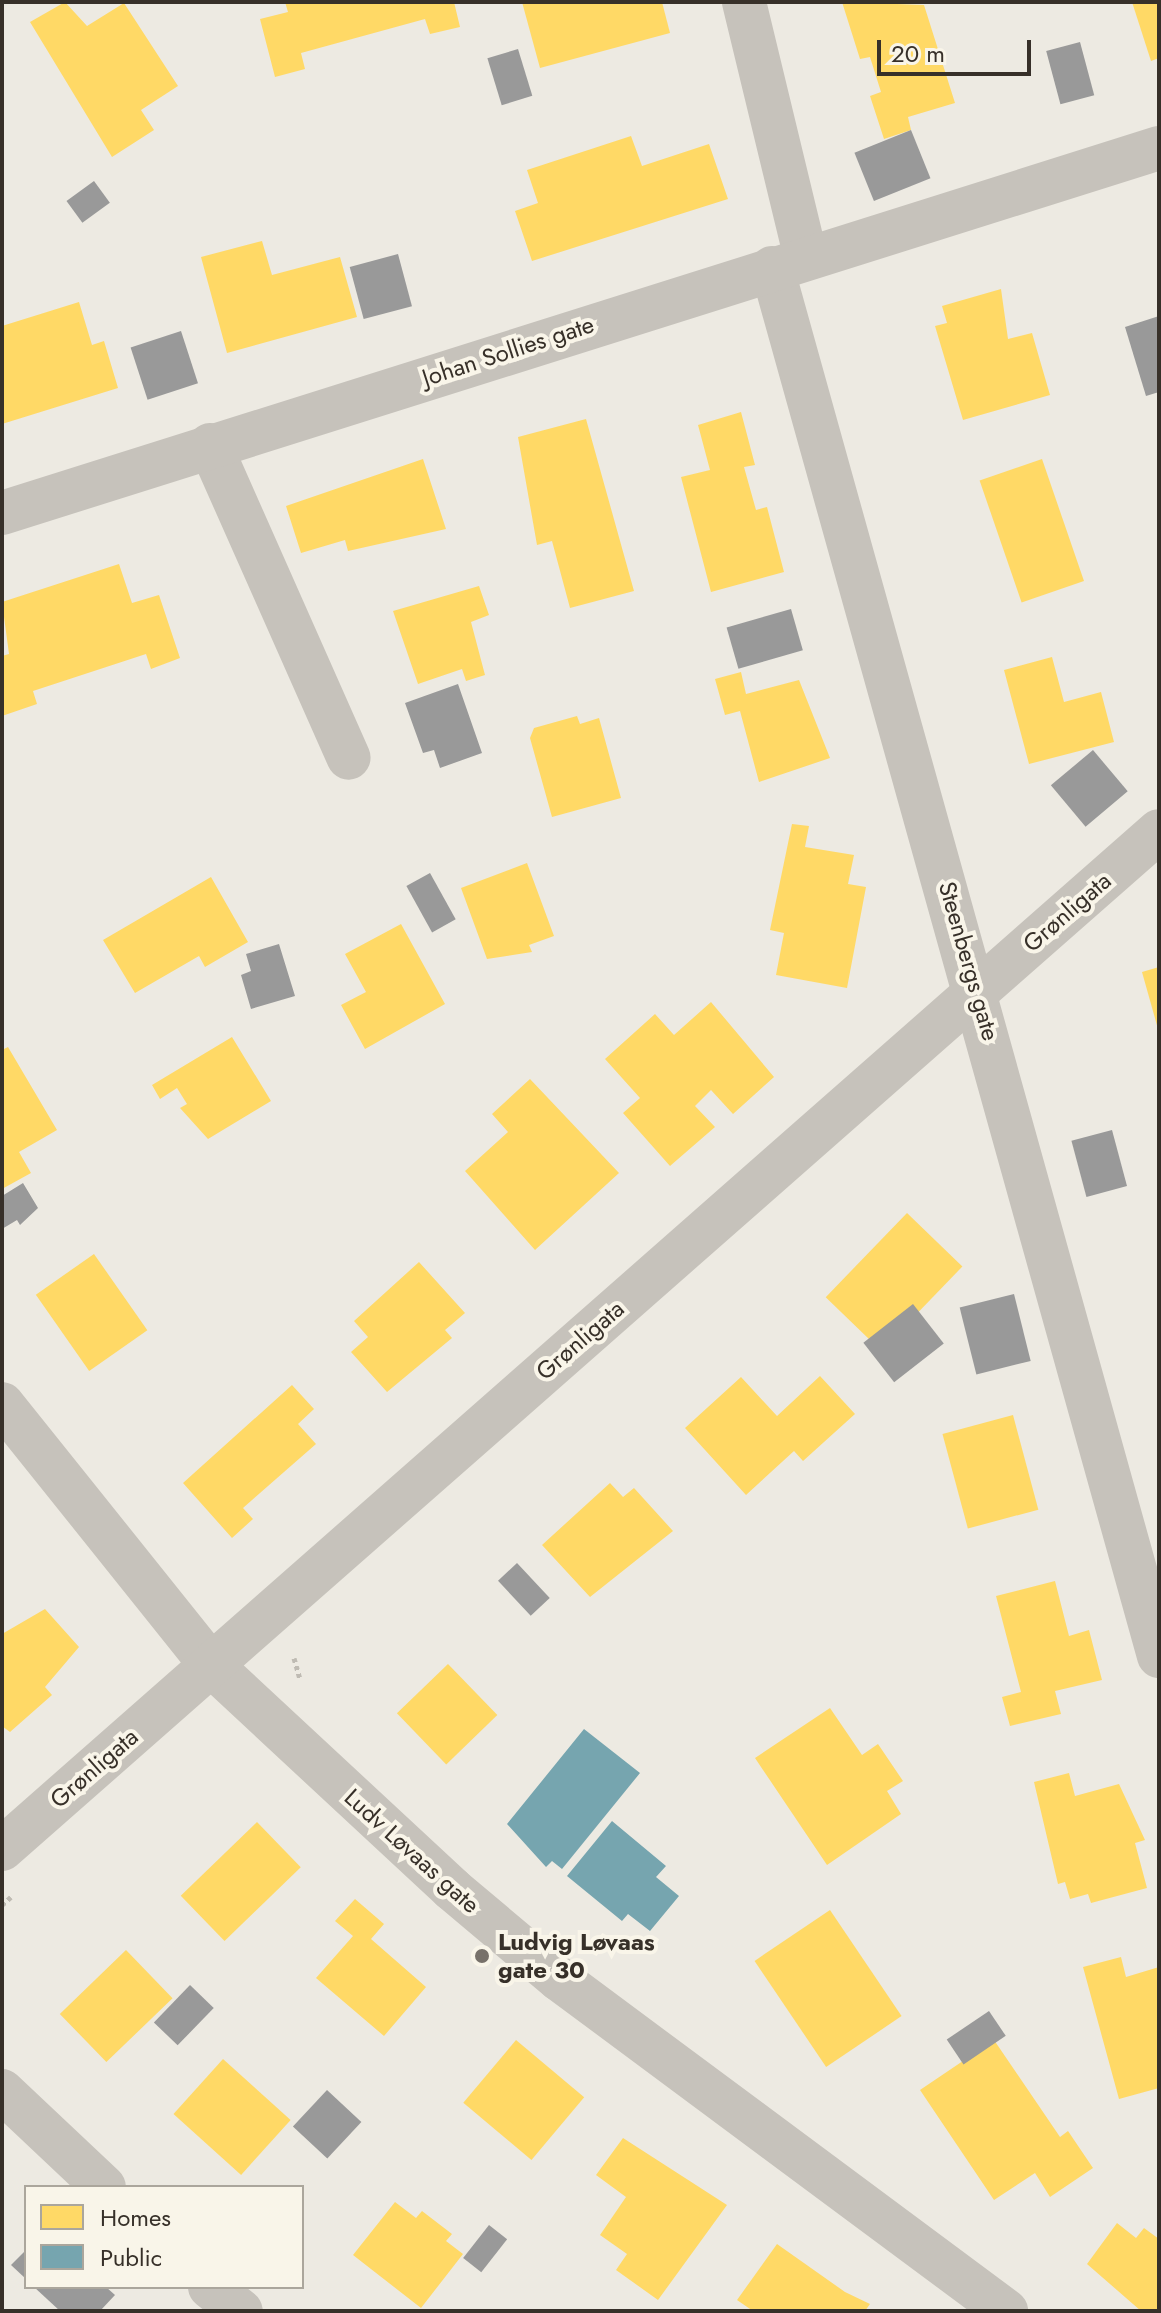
<!DOCTYPE html>
<html>
<head>
<meta charset="utf-8">
<style>
  body { margin:0 }
  #map { position:relative; width:1161px; height:2313px; overflow:hidden; background:#edeae2; font-family:Jost,sans-serif }
  div>[style] { position:absolute }
  [style*='--x'] { left:calc(var(--x)*1px); top:calc(var(--y)*1px); width:calc(var(--w)*1px); rotate:calc(var(--a)*1deg) }
  .homes>* { inset:0; background:#ffd966; transform-origin:0 0 }
  .public>* { inset:0; background:#76a5af }
  .industry>* { inset:0; background:#999; transform-origin:0 0 }
  .path>* { height:5px; margin-top:-2.5px; transform-origin:0; background:repeating-linear-gradient(90deg,#bfbbb3 0 4px,transparent 0 8px) }
  .street>* { height:44px; margin:-22px; padding:0 22px; transform-origin:22px; border-radius:22px; background:#c6c2bb }
  .dots>* { width:22px; height:22px; translate:-50% -50%; box-sizing:border-box; border:4px solid #f9f5e9; border-radius:50% }
  span { translate:-50% -50%; white-space:nowrap; text-align:center; line-height:1.15; -webkit-text-stroke:8px #f9f5e9; paint-order:stroke }
  .street-label { font-size:24px; color:#373029 }
  .poi-label { font-size:24px; color:#373029; font-weight:700 }
  .left { translate:0 -50%; text-align:left }
  .frame { position:absolute; inset:0; border:4px solid #373029; pointer-events:none }
  .legend { position:absolute; left:24px; top:2185px; width:280px; height:104px; box-sizing:border-box; background:#f9f5e9; border:2px solid #aba69c; margin:0; padding:10px 14px; list-style:none; font-size:24px; color:#373029 }
  .legend li { display:flex; align-items:center; gap:16px; height:40px }
  .legend b { width:40px; border:2px solid #aba69c }
  .scale { position:absolute; left:877px; top:40px; width:154px; height:36px; box-sizing:border-box; border:4px solid #373029; border-top:0; padding-left:10px; font-size:24px; line-height:28px; white-space:nowrap; color:#373029; -webkit-text-stroke:6px #f9f5e9; paint-order:stroke }
</style>
</head>
<body>
<div id="map">
  <div class="homes">
    <i style="clip-path:polygon(65px 2px,87px 26px,124px 3px,178px 86px,141px 110px,154px 130px,112px 157px,30px 22px)"></i>
    <i style="clip-path:polygon(285px 2px,454px 2px,460px 27px,430px 34px,425px 19px,301px 53px,305px 69px,275px 77px,260px 19px,288px 12px)"></i>
    <i style="clip-path:polygon(522px 2px,662px 2px,670px 33px,540px 68px)"></i>
    <i style="clip-path:polygon(842px 2px,924px 5px,955px 103px,908px 117px,911px 130px,884px 139px,870px 96px,881px 92px,870px 57px,860px 59px)"></i>
    <i style="clip-path:polygon(1132px 2px,1159px 2px,1159px 58px,1151px 61px)"></i>
    <i style="clip-path:polygon(631px 136px,642px 166px,709px 144px,728px 199px,532px 261px,515px 211px,538px 203px,527px 170px)"></i>
    <i style="clip-path:polygon(262px 241px,272px 275px,340px 257px,357px 317px,227px 353px,201px 257px)"></i>
    <i style="clip-path:polygon(1001px 289px,1008px 339px,1032px 333px,1050px 395px,963px 420px,935px 326px,947px 323px,942px 306px)"></i>
    <i style="clip-path:polygon(79px 302px,92px 345px,104px 341px,118px 388px,2px 424px,2px 326px)"></i>
    <i style="clip-path:polygon(741px 412px,755px 465px,744px 467px,756px 510px,767px 507px,784px 572px,711px 592px,681px 477px,710px 470px,698px 425px)"></i>
    <i style="clip-path:polygon(586px 419px,634px 591px,570px 608px,552px 541px,537px 545px,518px 437px)"></i>
    <i style="clip-path:polygon(423px 459px,446px 529px,348px 551px,345px 540px,301px 553px,286px 506px)"></i>
    <i style="left:1042px;top:459px;width:129px;height:66px;rotate:71deg"></i>
    <i style="clip-path:polygon(119px 564px,132px 603px,159px 595px,180px 658px,151px 669px,146px 654px,33px 691px,37px 704px,2px 716px,2px 656px,9px 654px,2px 602px)"></i>
    <i style="clip-path:polygon(479px 586px,489px 615px,471px 622px,485px 675px,466px 681px,462px 669px,418px 684px,393px 611px)"></i>
    <i style="clip-path:polygon(1052px 657px,1064px 702px,1101px 692px,1114px 742px,1029px 764px,1004px 670px)"></i>
    <i style="clip-path:polygon(741px 672px,746px 694px,799px 680px,830px 758px,759px 782px,740px 711px,725px 715px,715px 679px)"></i>
    <i style="clip-path:polygon(577px 716px,580px 724px,599px 718px,621px 798px,552px 817px,530px 738px,534px 728px)"></i>
    <i style="clip-path:polygon(792px 824px,809px 826px,805px 847px,854px 855px,848px 884px,866px 887px,847px 988px,776px 975px,784px 933px,770px 930px)"></i>
    <i style="clip-path:polygon(527px 863px,554px 936px,529px 945px,532px 952px,487px 959px,461px 888px)"></i>
    <i style="clip-path:polygon(211px 877px,248px 942px,205px 967px,199px 956px,135px 993px,103px 940px)"></i>
    <i style="clip-path:polygon(401px 924px,445px 1004px,365px 1049px,341px 1005px,366px 992px,345px 954px)"></i>
    <i style="clip-path:polygon(1159px 967px,1159px 1029px,1158px 1029px,1142px 972px)"></i>
    <i style="clip-path:polygon(711px 1002px,774px 1077px,733px 1114px,711px 1090px,695px 1106px,715px 1127px,670px 1166px,623px 1113px,640px 1098px,605px 1059px,655px 1014px,674px 1035px)"></i>
    <i style="clip-path:polygon(232px 1037px,271px 1101px,208px 1139px,180px 1108px,187px 1104px,177px 1088px,160px 1099px,152px 1085px)"></i>
    <i style="clip-path:polygon(8px 1047px,57px 1130px,19px 1152px,31px 1173px,2px 1189px,2px 1050px)"></i>
    <i style="clip-path:polygon(530px 1079px,619px 1173px,535px 1250px,465px 1171px,508px 1132px,492px 1114px)"></i>
    <i style="left:907px;top:1213px;width:77px;height:117px;rotate:44deg"></i>
    <i style="left:94px;top:1254px;width:93px;height:71px;rotate:55deg"></i>
    <i style="clip-path:polygon(419px 1262px,465px 1313px,445px 1330px,452px 1338px,387px 1392px,351px 1352px,368px 1337px,354px 1321px)"></i>
    <i style="clip-path:polygon(820px 1376px,855px 1414px,803px 1461px,794px 1451px,746px 1495px,685px 1428px,741px 1377px,777px 1416px)"></i>
    <i style="clip-path:polygon(292px 1385px,314px 1409px,298px 1424px,316px 1444px,243px 1508px,253px 1519px,232px 1538px,183px 1483px)"></i>
    <i style="left:1013px;top:1415px;width:98px;height:73px;rotate:75deg"></i>
    <i style="clip-path:polygon(610px 1483px,623px 1497px,634px 1488px,673px 1531px,590px 1597px,542px 1545px)"></i>
    <i style="clip-path:polygon(1055px 1581px,1069px 1636px,1089px 1630px,1102px 1680px,1055px 1691px,1061px 1714px,1010px 1726px,1002px 1697px,1021px 1692px,996px 1596px)"></i>
    <i style="clip-path:polygon(45px 1609px,79px 1647px,45px 1687px,52px 1695px,10px 1732px,2px 1726px,2px 1634px)"></i>
    <i style="left:448px;top:1664px;width:71px;height:71px;rotate:46deg"></i>
    <i style="clip-path:polygon(830px 1708px,862px 1755px,878px 1744px,903px 1781px,887px 1791px,901px 1814px,827px 1865px,755px 1758px)"></i>
    <i style="clip-path:polygon(1069px 1773px,1075px 1796px,1119px 1784px,1145px 1840px,1135px 1843px,1147px 1888px,1091px 1903px,1088px 1894px,1070px 1899px,1065px 1882px,1058px 1884px,1034px 1782px)"></i>
    <i style="left:257px;top:1822px;width:63px;height:106px;rotate:46deg"></i>
    <i style="clip-path:polygon(355px 1899px,384px 1924px,371px 1939px,426px 1987px,384px 2036px,316px 1978px,353px 1936px,335px 1921px)"></i>
    <i style="left:830px;top:1910px;width:128px;height:91px;rotate:56deg"></i>
    <i style="left:126px;top:1950px;width:67px;height:92px;rotate:46deg"></i>
    <i style="clip-path:polygon(1121px 1957px,1126px 1977px,1159px 1967px,1159px 2088px,1119px 2099px,1083px 1967px)"></i>
    <i style="left:516px;top:2040px;width:89px;height:82px;rotate:40deg"></i>
    <i style="clip-path:polygon(994px 2040px,1060px 2137px,1068px 2131px,1093px 2168px,1050px 2197px,1035px 2173px,994px 2200px,920px 2090px)"></i>
    <i style="left:223px;top:2059px;width:91px;height:74px;rotate:42deg"></i>
    <i style="clip-path:polygon(623px 2138px,727px 2205px,658px 2300px,616px 2270px,627px 2254px,600px 2235px,626px 2197px,596px 2175px)"></i>
    <i style="clip-path:polygon(395px 2202px,416px 2218px,422px 2211px,452px 2234px,446px 2241px,463px 2254px,421px 2308px,353px 2255px)"></i>
    <i style="clip-path:polygon(1117px 2223px,1136px 2238px,1144px 2228px,1159px 2239px,1159px 2311px,1141px 2311px,1087px 2264px)"></i>
    <i style="clip-path:polygon(777px 2244px,845px 2292px,870px 2304px,865px 2311px,753px 2311px,737px 2300px)"></i>
  </div>
  <div class="public">
    <i style="clip-path:polygon(584px 1729px,640px 1773px,562px 1869px,552px 1861px,546px 1867px,507px 1824px)"></i>
    <i style="clip-path:polygon(612px 1821px,666px 1866px,656px 1877px,679px 1896px,650px 1931px,628px 1914px,622px 1921px,567px 1876px)"></i>
  </div>
  <div class="industry">
    <i style="left:1080px;top:42px;width:55px;height:35px;rotate:75deg"></i>
    <i style="left:518px;top:49px;width:49px;height:32px;rotate:73deg"></i>
    <i style="left:911px;top:130px;width:52px;height:61px;rotate:68deg"></i>
    <i style="left:94px;top:181px;width:27px;height:34px;rotate:54deg"></i>
    <i style="left:398px;top:254px;width:54px;height:50px;rotate:75deg"></i>
    <i style="clip-path:polygon(1159px 316px,1159px 392px,1146px 396px,1125px 327px)"></i>
    <i style="left:181px;top:331px;width:55px;height:53px;rotate:72deg"></i>
    <i style="left:791px;top:609px;width:43px;height:67px;rotate:74deg"></i>
    <i style="clip-path:polygon(458px 684px,482px 753px,440px 768px,434px 750px,423px 753px,405px 703px)"></i>
    <i style="left:1093px;top:750px;width:54px;height:55px;rotate:50deg"></i>
    <i style="left:430px;top:873px;width:53px;height:27px;rotate:61deg"></i>
    <i style="clip-path:polygon(279px 944px,295px 996px,251px 1009px,241px 975px,251px 971px,246px 954px)"></i>
    <i style="left:1112px;top:1130px;width:58px;height:42px;rotate:75deg"></i>
    <i style="clip-path:polygon(23px 1183px,38px 1208px,20px 1225px,17px 1220px,2px 1229px,2px 1196px)"></i>
    <i style="left:1014px;top:1294px;width:69px;height:56px;rotate:76deg"></i>
    <i style="left:913px;top:1304px;width:50px;height:63px;rotate:52deg"></i>
    <i style="left:517px;top:1563px;width:48px;height:26px;rotate:47deg"></i>
    <i style="left:190px;top:1985px;width:33px;height:52px;rotate:44deg"></i>
    <i style="left:989px;top:2011px;width:30px;height:51px;rotate:56deg"></i>
    <i style="left:327px;top:2090px;width:47px;height:50px;rotate:43deg"></i>
    <i style="left:489px;top:2225px;width:23px;height:42px;rotate:38deg"></i>
    <i style="clip-path:polygon(26px 2250px,26px 2279px,11px 2265px)"></i>
    <i style="clip-path:polygon(34px 2287px,106px 2287px,115px 2295px,100px 2311px,60px 2311px)"></i>
  </div>
  <div class="path">
    <i style="--x:294;--y:1658;--w:22;--a:74"></i>
    <i style="--x:2;--y:1905;--w:12;--a:-42"></i>
  </div>
  <div class="street">
    <i style="--x:744;--y:2;--w:263;--a:76.4"></i>
    <i style="--x:772;--y:268;--w:1441;--a:74.42"></i>
    <i style="--x:210;--y:445;--w:342;--a:66.1"></i>
    <i style="--x:2;--y:513;--w:1213;--a:-17.51"></i>
    <i style="--x:2;--y:1404;--w:334;--a:51.3"></i>
    <i style="--x:211;--y:1665;--w:329;--a:42.9"></i>
    <i style="--x:452;--y:1889;--w:140;--a:40.1"></i>
    <i style="--x:559;--y:1979;--w:557;--a:36.6"></i>
    <i style="--x:2;--y:1849;--w:1541;--a:-41.34"></i>
    <i style="--x:2;--y:2091;--w:140;--a:43.3"></i>
    <i style="--x:210;--y:2287;--w:39;--a:38"></i>
  </div>
  <div class="dots">
    <i style="left:482px;top:1956px;background:#77716a"></i>
  </div>
  <div class="street-label">
    <span style="left:508px;top:351px;rotate:-18deg">Johan Sollies gate</span>
    <span style="left:1067px;top:912px;rotate:-41deg">Grønligata</span>
    <span style="left:969px;top:961px;rotate:74deg">Steenbergs gate</span>
    <span style="left:580px;top:1340px;rotate:-41deg">Grønligata</span>
    <span style="left:94px;top:1768px;rotate:-41deg">Grønligata</span>
    <span style="left:412px;top:1851px;rotate:42deg">Ludv Løvaas gate</span>
  </div>
  <div class="poi-label">
    <span class="left" style="left:498px;top:1956px">Ludvig Løvaas<br>gate 30</span>
  </div>
  <div class="frame"></div>
  <ul class="legend">
  <li><b style="height:22px;background:#ffd966"></b>Homes</li>
  <li><b style="height:22px;background:#76a5af"></b>Public</li>
  </ul>
  <div class="scale">20 m</div>
</div>
</body>
</html>
